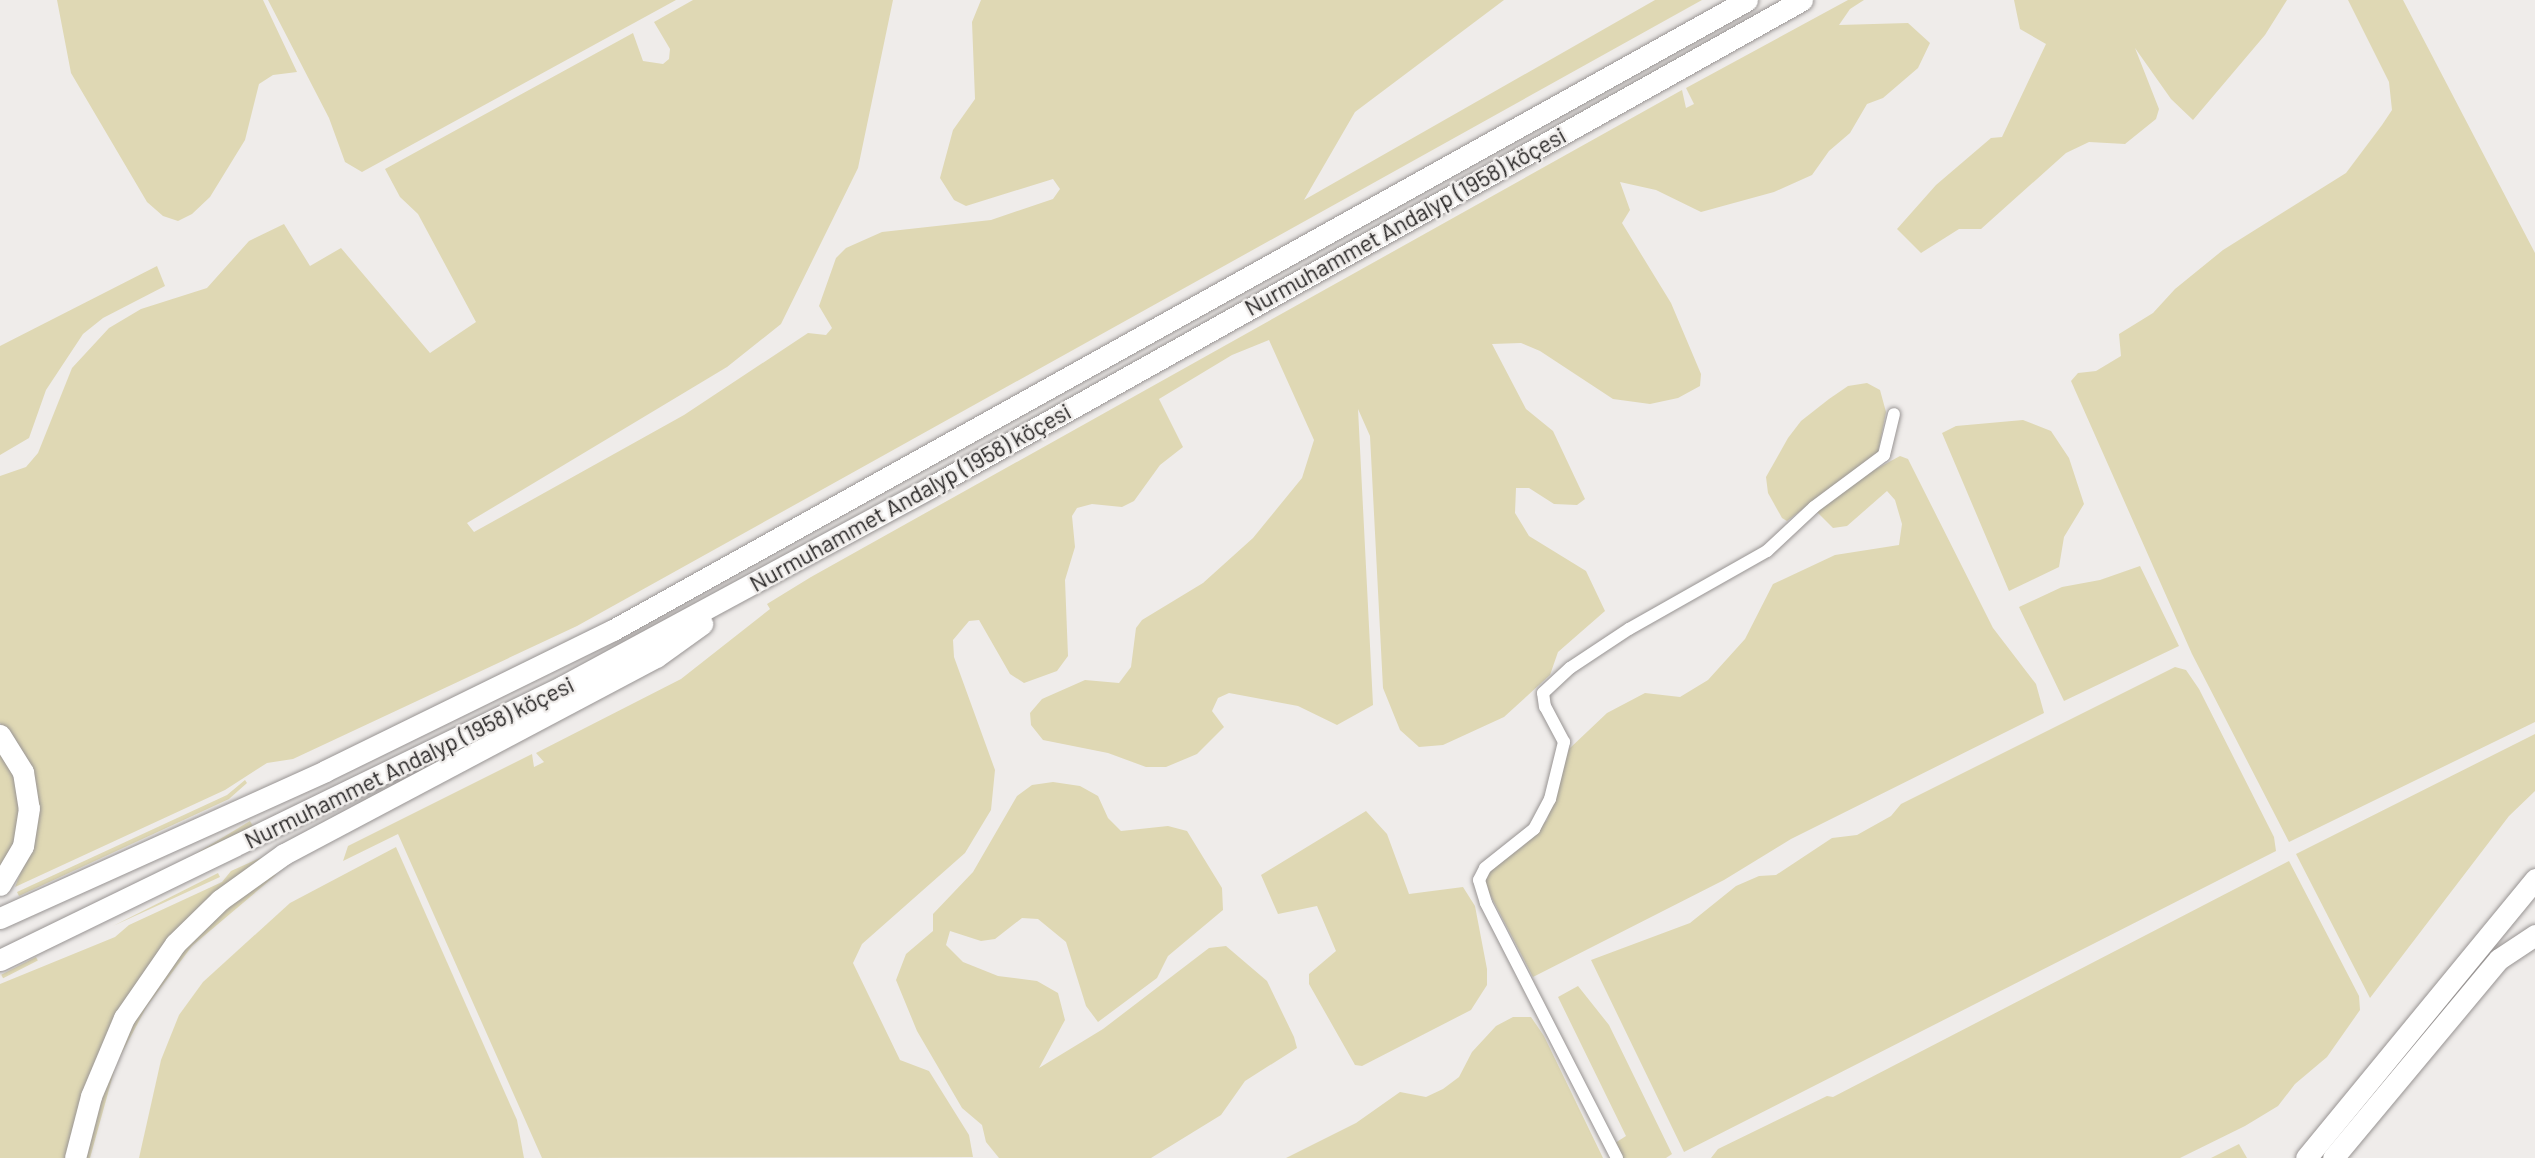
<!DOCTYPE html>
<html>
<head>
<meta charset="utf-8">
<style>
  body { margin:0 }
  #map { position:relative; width:2535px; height:1158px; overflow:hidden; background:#efecea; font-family:Barlow,sans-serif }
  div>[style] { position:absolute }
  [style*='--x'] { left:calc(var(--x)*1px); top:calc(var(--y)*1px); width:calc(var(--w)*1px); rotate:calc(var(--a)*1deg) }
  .green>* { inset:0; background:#dfd8b4; transform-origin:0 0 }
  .roads { filter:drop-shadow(0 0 2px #989493) drop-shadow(0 0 2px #989493) }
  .minor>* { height:12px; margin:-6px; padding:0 6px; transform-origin:6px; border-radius:6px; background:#fff }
  .primary>* { height:21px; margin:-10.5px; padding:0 10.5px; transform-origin:10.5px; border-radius:10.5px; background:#fff }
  span { translate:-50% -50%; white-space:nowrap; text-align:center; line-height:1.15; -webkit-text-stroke:5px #efecea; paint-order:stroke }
  .street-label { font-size:23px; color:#292727 }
</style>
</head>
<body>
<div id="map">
  <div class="green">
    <i style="clip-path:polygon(57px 0,263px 0,297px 72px,273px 75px,259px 84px,245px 140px,210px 197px,192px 214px,178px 221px,163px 216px,147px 202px,71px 73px)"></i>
    <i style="clip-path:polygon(268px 0,676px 0,362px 172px,345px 162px,329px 118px)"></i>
    <i style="clip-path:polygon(693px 0,893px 0,858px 168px,781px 324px,727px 367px,467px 523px,474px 532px,684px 415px,808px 333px,826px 335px,832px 328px,819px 306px,836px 258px,846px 248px,882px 232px,991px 220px,1053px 199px,1060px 189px,1053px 179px,966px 206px,954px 200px,940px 178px,953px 130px,975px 99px,972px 22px,981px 0,1504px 0,1355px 112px,1304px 200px,1655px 0,1702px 0,577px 626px,293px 759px,267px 763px,225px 790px,15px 887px,28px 854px,6px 730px,0 723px,0 476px,26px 467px,38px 453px,72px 368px,109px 328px,141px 309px,207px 288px,249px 241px,284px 224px,310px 266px,341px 248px,430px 353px,476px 322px,418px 214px,400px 197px,385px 169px,633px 33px,643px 61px,663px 64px,669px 59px,670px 49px,654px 22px)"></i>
    <i style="clip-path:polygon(1848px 0,1864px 0,1850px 9px,1839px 25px,1908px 23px,1930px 43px,1918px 68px,1883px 98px,1867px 104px,1850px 133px,1829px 151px,1812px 175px,1774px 192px,1701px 212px,1656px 190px,1620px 182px,1630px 210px,1622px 223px,1671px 303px,1701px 374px,1700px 386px,1678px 398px,1650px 404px,1613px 399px,1540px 351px,1521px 343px,1492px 344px,1526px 409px,1553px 431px,1585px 499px,1577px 505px,1554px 504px,1529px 488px,1516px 488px,1515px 513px,1529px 536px,1586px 571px,1605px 611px,1558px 652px,1550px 675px,1504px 717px,1443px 745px,1419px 747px,1400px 730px,1383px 688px,1370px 436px,1358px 409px,1373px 705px,1337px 725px,1298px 706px,1229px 693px,1218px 698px,1212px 711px,1224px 727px,1197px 754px,1166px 767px,1146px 767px,1108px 753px,1043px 740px,1031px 725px,1030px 713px,1042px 699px,1085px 680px,1119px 683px,1131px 667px,1136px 628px,1142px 620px,1203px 583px,1253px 538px,1302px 478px,1314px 440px,1269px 340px,1232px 355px,1159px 399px,1183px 447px,1160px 465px,1134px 501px,1122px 507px,1092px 504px,1077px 508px,1072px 516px,1075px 547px,1065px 580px,1068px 656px,1057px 671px,1024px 683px,1010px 674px,979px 620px,969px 621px,953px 640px,954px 657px,995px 770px,991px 810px,965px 853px,862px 944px,853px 963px,900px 1060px,929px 1071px,969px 1135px,973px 1157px,542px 1158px,398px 834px,343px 861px,348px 846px,532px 754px,534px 767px,544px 762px,536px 753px,681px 679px,770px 609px,767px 604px,811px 577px,1682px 90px,1686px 108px,1694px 104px,1686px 88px)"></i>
    <i style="clip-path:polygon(2014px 0,2287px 0,2265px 35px,2193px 120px,2171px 99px,2135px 48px,2159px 109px,2156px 119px,2125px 144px,2089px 142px,2066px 153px,1981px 229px,1959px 229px,1921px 253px,1897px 229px,1936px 185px,1991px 138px,2002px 137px,2046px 44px,2020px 29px)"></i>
    <i style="clip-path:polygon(2348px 0,2403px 0,2535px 253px,2535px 722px,2289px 842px,2192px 654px,2071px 381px,2078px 373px,2096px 371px,2121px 356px,2119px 334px,2153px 313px,2175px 289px,2223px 250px,2346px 173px,2382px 125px,2392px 110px,2389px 82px)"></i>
    <i style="clip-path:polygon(157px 266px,165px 286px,103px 318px,83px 334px,46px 390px,29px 438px,0 455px,0 346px)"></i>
    <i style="clip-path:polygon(1867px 383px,1880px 390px,1886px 412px,1878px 452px,1787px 521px,1782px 518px,1768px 493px,1766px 477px,1788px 438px,1801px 421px,1829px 399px,1848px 386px)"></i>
    <i style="clip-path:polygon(2023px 420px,2051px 431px,2069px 458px,2084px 504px,2064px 537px,2059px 567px,2009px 591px,1942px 433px,1956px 426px)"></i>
    <i style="clip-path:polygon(1900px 456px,1908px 459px,1993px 628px,2036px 684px,2044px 713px,1791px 839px,1724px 880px,1533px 977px,1483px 881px,1487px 871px,1522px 847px,1547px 820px,1569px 749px,1607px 713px,1645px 693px,1680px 697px,1708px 680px,1745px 639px,1773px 584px,1835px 555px,1899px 545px,1902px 524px,1895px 500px,1887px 491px,1847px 526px,1833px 528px,1816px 511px,1856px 480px)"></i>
    <i style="clip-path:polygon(2140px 566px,2179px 646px,2064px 701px,2019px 607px,2062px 587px,2100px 580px)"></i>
    <i style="clip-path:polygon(2175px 667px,2186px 670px,2199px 689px,2274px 837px,2276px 851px,1684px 1152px,1591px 960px,1690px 923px,1736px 886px,1759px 876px,1776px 875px,1832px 838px,1857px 835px,1891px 816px,1901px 804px)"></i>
    <i style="clip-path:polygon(2535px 734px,2535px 791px,2509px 816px,2370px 998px,2296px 854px)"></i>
    <i style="clip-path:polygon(0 747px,11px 764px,20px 798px,18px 838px,0 868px)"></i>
    <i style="clip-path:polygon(245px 780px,247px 783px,229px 799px,19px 896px,17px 892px,227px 795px)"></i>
    <i style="clip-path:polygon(1053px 782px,1080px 786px,1098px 796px,1108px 818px,1121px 831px,1168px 826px,1187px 831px,1222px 888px,1223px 910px,1168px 956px,1157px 978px,1098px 1022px,1086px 1006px,1066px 942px,1038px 919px,1022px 918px,995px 939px,981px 941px,950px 931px,946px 945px,963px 962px,998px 976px,1037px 981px,1058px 993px,1065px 1020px,1039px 1068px,1103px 1029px,1209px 948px,1226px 946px,1267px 981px,1294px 1037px,1297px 1048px,1245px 1081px,1221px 1115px,1151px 1158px,999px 1158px,986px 1142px,982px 1125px,962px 1108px,917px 1031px,896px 980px,906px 954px,933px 931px,933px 914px,973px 872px,1017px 796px,1032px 785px)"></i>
    <i style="clip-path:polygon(1366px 811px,1387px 834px,1409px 894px,1463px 887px,1475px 906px,1487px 969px,1487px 985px,1471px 1010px,1362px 1066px,1355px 1065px,1309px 984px,1309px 974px,1336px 951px,1317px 906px,1278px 914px,1261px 875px)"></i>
    <i style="left:250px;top:821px;width:6px;height:243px;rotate:59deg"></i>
    <i style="clip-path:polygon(396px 847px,517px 1120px,524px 1158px,139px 1158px,161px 1060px,179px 1015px,203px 982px,290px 903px)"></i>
    <i style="clip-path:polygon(262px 857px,171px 938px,68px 1158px,0 1158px,0 984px,115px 937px,129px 925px,222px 882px,231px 871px)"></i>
    <i style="clip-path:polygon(2289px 861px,2359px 996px,2360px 1010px,2327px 1057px,2295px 1084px,2278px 1106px,2245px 1126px,2180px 1158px,1711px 1158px,1718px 1149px,1827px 1096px,1833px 1097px)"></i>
    <i style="clip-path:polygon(272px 871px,276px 875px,192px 946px,147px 1006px,116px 1064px,90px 1158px,84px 1158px,119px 1044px,161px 976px,210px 920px)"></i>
    <i style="clip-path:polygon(218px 873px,220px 877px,113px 926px)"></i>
    <i style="left:36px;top:957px;width:4px;height:39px;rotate:63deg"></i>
    <i style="clip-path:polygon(1578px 986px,1609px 1025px,1672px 1154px,1666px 1158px,1622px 1158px,1615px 1143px,1626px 1136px,1558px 997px)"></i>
    <i style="clip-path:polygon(1513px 1017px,1531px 1017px,1544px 1036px,1603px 1158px,1286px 1158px,1356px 1123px,1400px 1092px,1426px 1097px,1443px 1089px,1459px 1077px,1472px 1052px,1496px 1026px)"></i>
    <i style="clip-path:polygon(2239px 1144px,2247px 1158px,2211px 1158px)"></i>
  </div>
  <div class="roads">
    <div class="minor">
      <i style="--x:1617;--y:1158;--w:287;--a:-117.2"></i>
      <i style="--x:1486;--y:903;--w:24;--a:-107"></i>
      <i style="--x:1479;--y:880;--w:13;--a:-63"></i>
      <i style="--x:1485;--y:868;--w:63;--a:-38.5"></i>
      <i style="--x:1534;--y:829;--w:34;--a:-62"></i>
      <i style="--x:1550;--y:799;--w:59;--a:-76.2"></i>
      <i style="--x:1564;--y:742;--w:40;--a:-118"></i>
      <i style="--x:1545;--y:707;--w:14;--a:-98"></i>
      <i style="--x:1543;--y:693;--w:37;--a:-43"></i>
      <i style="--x:1570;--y:668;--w:71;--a:-33.5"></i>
      <i style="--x:1629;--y:629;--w:159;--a:-29.5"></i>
      <i style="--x:1767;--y:551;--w:64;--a:-43.1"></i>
      <i style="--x:1814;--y:507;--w:87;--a:-36.6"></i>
      <i style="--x:1884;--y:455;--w:42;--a:-76.3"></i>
    </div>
    <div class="primary">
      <i style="--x:0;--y:735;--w:44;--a:58.1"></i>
      <i style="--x:23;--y:772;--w:36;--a:81"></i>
      <i style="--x:29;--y:808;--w:38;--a:99"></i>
      <i style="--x:23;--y:846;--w:45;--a:120.5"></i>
      <i style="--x:0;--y:918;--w:357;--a:-24.3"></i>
      <i style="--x:325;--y:771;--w:321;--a:-26.1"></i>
      <i style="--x:613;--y:630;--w:1297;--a:-29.05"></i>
      <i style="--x:0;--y:960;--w:626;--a:-25.95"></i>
      <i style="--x:563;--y:686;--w:416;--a:-28.4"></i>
      <i style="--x:929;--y:488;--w:1000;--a:-29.2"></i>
      <i style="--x:75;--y:1158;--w:64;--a:-75.5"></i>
      <i style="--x:91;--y:1096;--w:85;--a:-67.1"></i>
      <i style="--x:124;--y:1018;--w:90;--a:-55.4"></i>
      <i style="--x:175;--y:944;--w:63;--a:-44.4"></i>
      <i style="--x:220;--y:900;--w:79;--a:-35.7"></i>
      <i style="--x:284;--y:854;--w:421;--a:-27.9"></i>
      <i style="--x:656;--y:657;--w:57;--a:-35.7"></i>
      <i style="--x:2306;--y:1158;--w:361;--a:-50.6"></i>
      <i style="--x:2333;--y:1158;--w:259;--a:-50.2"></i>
      <i style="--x:2499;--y:959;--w:43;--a:-33.7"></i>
    </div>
  </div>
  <div class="street-label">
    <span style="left:1405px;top:221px;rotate:-29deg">Nurmuhammet Andalyp (1958) köçesi</span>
    <span style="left:910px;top:497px;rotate:-29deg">Nurmuhammet Andalyp (1958) köçesi</span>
    <span style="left:409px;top:762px;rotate:-26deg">Nurmuhammet Andalyp (1958) köçesi</span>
  </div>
</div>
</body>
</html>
